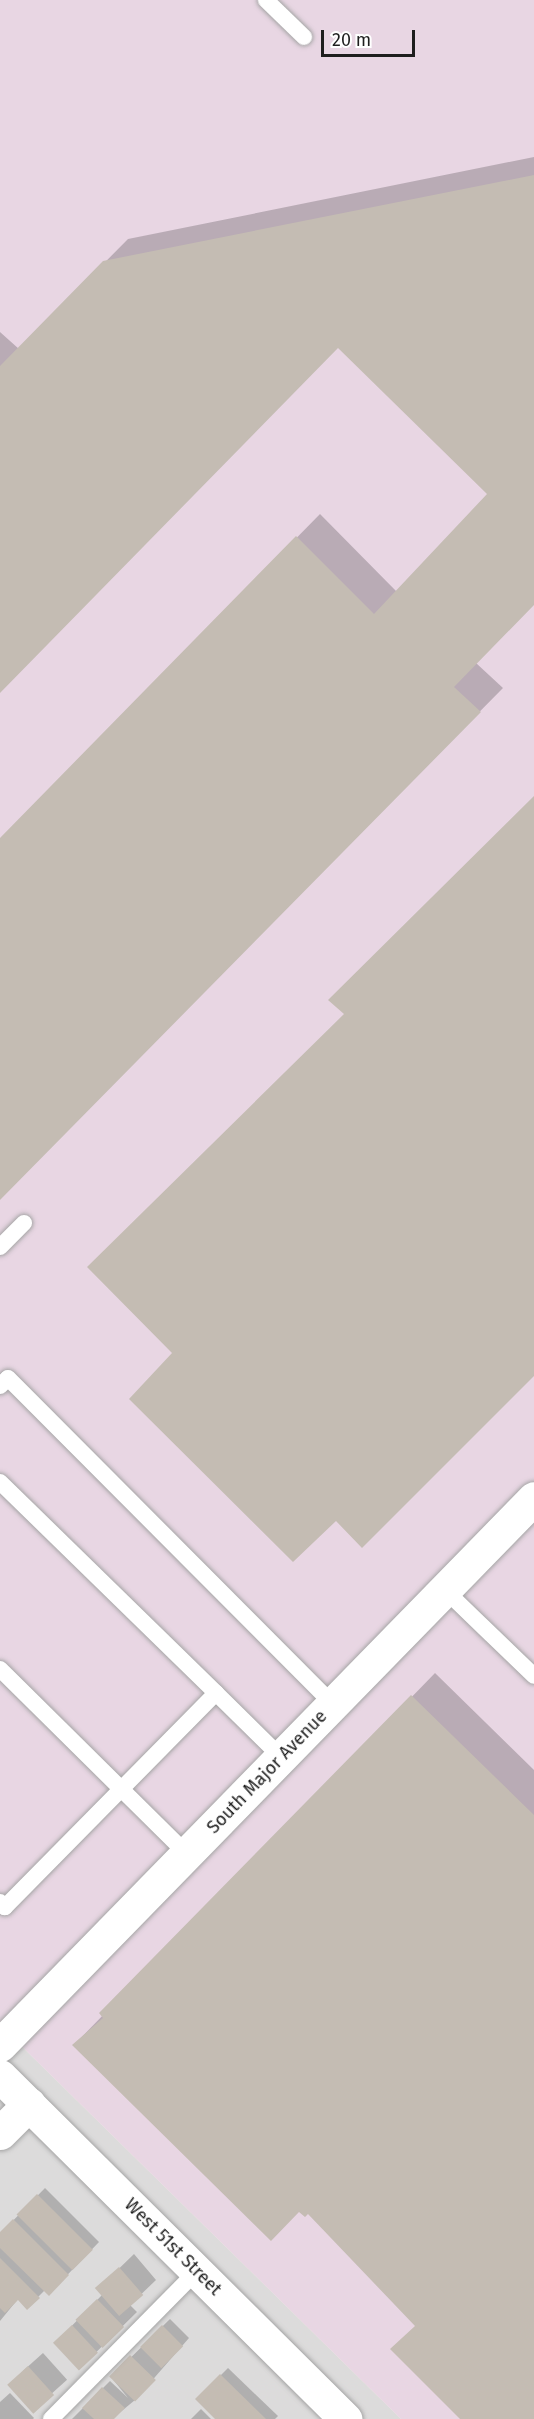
<!DOCTYPE html>
<html>
<head>
<meta charset="utf-8">
<style>
  body { margin:0 }
  #map { position:relative; width:534px; height:2419px; overflow:hidden; background:#efede4; font-family:"Fira Sans",sans-serif }
  div>[style] { position:absolute }
  [style*='--x'] { left:calc(var(--x)*1px); top:calc(var(--y)*1px); width:calc(var(--w)*1px); rotate:calc(var(--a)*1deg) }
  .residential>* { inset:0; background:#dcdbdb }
  .industrial>* { inset:0; background:#e8d6e3 }
  .shadow>* { inset:0; background:#0003; transform-origin:0 0 }
  .building>* { inset:0; background:#c4bcb3; transform-origin:0 0 }
  .roads { filter:drop-shadow(0 0 2px #a5a5a5) drop-shadow(0 0 2px #a5a5a5) }
  .service>* { height:16px; margin:-8px; padding:0 8px; transform-origin:8px; border-radius:8px; background:#fff }
  .minor>* { height:33px; margin:-16.5px; padding:0 16.5px; transform-origin:16.5px; border-radius:16.5px; background:#fff }
  .tertiary>* { height:33px; margin:-16.5px; padding:0 16.5px; transform-origin:16.5px; border-radius:16.5px; background:#fff }
  span { translate:-50% -50%; white-space:nowrap; text-align:center; line-height:1.15; -webkit-text-stroke:5px #fff; paint-order:stroke }
  .street-label { font-size:18px; color:#1e1e1e }
  .scale { position:absolute; left:321px; top:30px; width:94px; height:27px; box-sizing:border-box; border:3px solid #1e1e1e; border-top:0; padding-left:8px; font-size:18px; line-height:21px; white-space:nowrap; color:#1e1e1e; -webkit-text-stroke:4px #fff; paint-order:stroke }
</style>
</head>
<body>
<div id="map">
  <div class="residential">
    <i style="clip-path:polygon(0 2025px,401px 2419px,0 2419px)"></i>
  </div>
  <div class="industrial">
    <i style="clip-path:polygon(0 0,534px 0,534px 2419px,401px 2419px,0 2025px)"></i>
  </div>
  <div class="shadow">
    <i style="clip-path:polygon(534px 157px,534px 603px,476px 663px,503px 688px,0 1198px,0 840px,320px 514px,397px 592px,489px 494px,338px 346px,0 691px,0 332px,19px 349px,128px 239px)"></i>
    <i style="clip-path:polygon(435px 1673px,534px 1770px,534px 2419px,463px 2419px,416px 2325px,308px 2212px,74px 2045px)"></i>
    <i style="clip-path:polygon(45px 2188px,99px 2242px,49px 2294px,45px 2290px,27px 2308px,18px 2299px,0 2321px,0 2234px)"></i>
    <i style="clip-path:polygon(134px 2254px,156px 2280px,130px 2305px,137px 2312px,79px 2369px,55px 2343px,103px 2294px,98px 2289px)"></i>
    <i style="clip-path:polygon(170px 2319px,189px 2338px,135px 2400px,112px 2419px,72px 2419px,110px 2381px,128px 2398px,111px 2377px)"></i>
    <i style="left:43px;top:2353px;width:36px;height:27px;rotate:48deg"></i>
    <i style="clip-path:polygon(228px 2368px,278px 2416px,275px 2419px,217px 2419px,197px 2399px)"></i>
    <i style="clip-path:polygon(10px 2393px,34px 2418px,33px 2419px,0 2419px,0 2402px)"></i>
    <i style="clip-path:polygon(201px 2409px,211px 2419px,191px 2419px)"></i>
  </div>
  <div class="building">
    <i style="clip-path:polygon(534px 175px,534px 605px,454px 687px,481px 712px,0 1200px,0 838px,296px 536px,374px 614px,487px 494px,338px 348px,0 693px,0 366px,103px 261px)"></i>
    <i style="clip-path:polygon(534px 796px,534px 1376px,362px 1548px,336px 1521px,293px 1562px,129px 1399px,172px 1353px,87px 1267px,344px 1014px,328px 1000px)"></i>
    <i style="clip-path:polygon(411px 1695px,534px 1815px,534px 2419px,460px 2419px,390px 2349px,415px 2326px,308px 2214px,305px 2217px,299px 2212px,271px 2241px,72px 2045px,103px 2018px,99px 2013px)"></i>
    <i style="left:37px;top:2194px;width:79px;height:29px;rotate:45deg"></i>
    <i style="clip-path:polygon(13px 2219px,69px 2275px,49px 2296px,0 2248px,0 2232px)"></i>
    <i style="clip-path:polygon(0 2258px,40px 2298px,27px 2310px,18px 2300px,5px 2313px,0 2308px)"></i>
    <i style="left:119px;top:2267px;width:37px;height:32px;rotate:49deg"></i>
    <i style="left:97px;top:2299px;width:39px;height:30px;rotate:46deg"></i>
    <i style="left:72px;top:2325px;width:38px;height:26px;rotate:47deg"></i>
    <i style="left:162px;top:2325px;width:30px;height:31px;rotate:45deg"></i>
    <i style="left:130px;top:2355px;width:36px;height:30px;rotate:44deg"></i>
    <i style="left:28px;top:2366px;width:39px;height:28px;rotate:48deg"></i>
    <i style="clip-path:polygon(220px 2374px,266px 2419px,215px 2419px,195px 2399px)"></i>
    <i style="clip-path:polygon(102px 2387px,125px 2408px,114px 2419px,94px 2419px,82px 2408px)"></i>
  </div>
  <div class="roads">
    <div class="service">
      <i style="--x:266;--y:0;--w:53;--a:44.2"></i>
      <i style="--x:0;--y:1247;--w:34;--a:-45"></i>
      <i style="--x:0;--y:1386;--w:11;--a:-45"></i>
      <i style="--x:8;--y:1378;--w:460;--a:45.1"></i>
      <i style="--x:0;--y:1482;--w:302;--a:44.3"></i>
      <i style="--x:216;--y:1693;--w:301;--a:134.6"></i>
      <i style="--x:5;--y:1907;--w:7;--a:-135"></i>
      <i style="--x:444;--y:1589;--w:125;--a:44"></i>
      <i style="--x:0;--y:1669;--w:263;--a:44.7"></i>
      <i style="--x:216;--y:1693;--w:91;--a:44.6"></i>
      <i style="--x:51;--y:2419;--w:208;--a:-45.4"></i>
    </div>
    <div class="minor">
      <i style="--x:0;--y:2045;--w:764;--a:-45.69"></i>
      <i style="--x:0;--y:2133;--w:41;--a:-45"></i>
    </div>
    <div class="tertiary">
      <i style="--x:0;--y:2076;--w:487;--a:44.8"></i>
    </div>
  </div>
  <div class="street-label">
    <span style="left:267px;top:1772px;rotate:-46deg">South Major Avenue</span>
    <span style="left:173px;top:2247px;rotate:45deg">West 51st Street</span>
  </div>
  <div class="scale">20 m</div>
</div>
</body>
</html>
